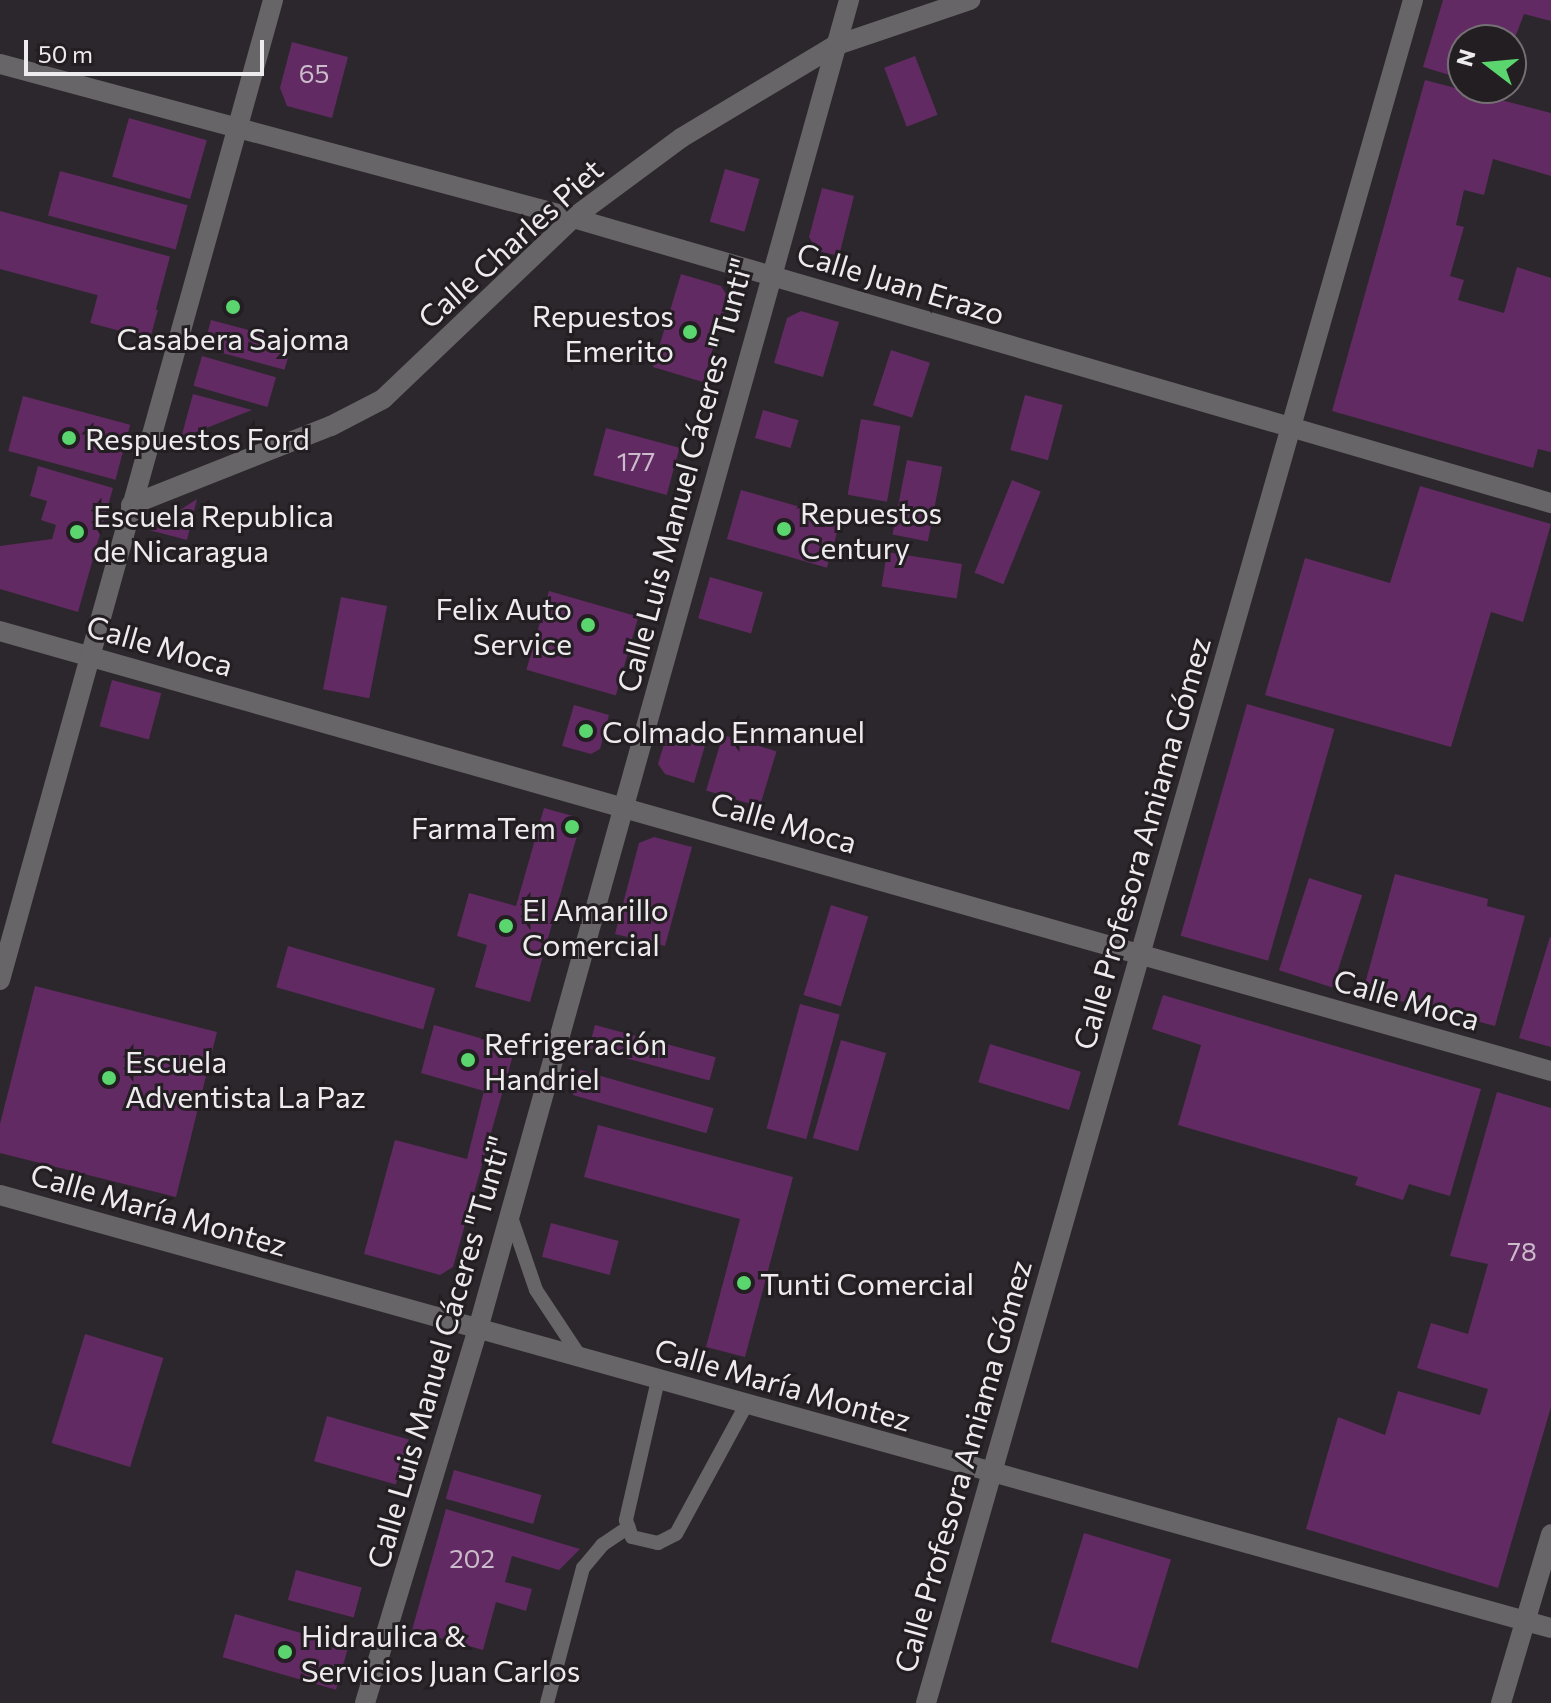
<!DOCTYPE html>
<html>
<head>
<meta charset="utf-8">
<style>
  body { margin:0 }
  #map { position:relative; width:1551px; height:1703px; overflow:hidden; background:#2c272c; font-family:Commissioner,sans-serif }
  div>[style] { position:absolute }
  [style*='--x'] { left:calc(var(--x)*1px); top:calc(var(--y)*1px); width:calc(var(--w)*1px); rotate:calc(var(--a)*1deg) }
  .building>* { inset:0; background:#612a62; transform-origin:0 0 }
  .lane>* { height:14px; margin:-7px; padding:0 7px; transform-origin:7px; border-radius:7px; background:#676567 }
  .street>* { height:20px; margin:-10px; padding:0 10px; transform-origin:10px; border-radius:10px; background:#676567 }
  .dots>* { width:22px; height:22px; translate:-50% -50%; box-sizing:border-box; border:4px solid #231e22; border-radius:50% }
  span { translate:-50% -50%; white-space:nowrap; text-align:center; line-height:1.15; -webkit-text-stroke:6px #231e22; paint-order:stroke }
  .number-label { font-size:26px; color:#cbbbcb }
  .number-label span { -webkit-text-stroke-width:0 }
  .street-label { font-size:30px; color:#eeebee }
  .poi-label { font-size:30px; color:#eeebee }
  .right { translate:-100% -50%; text-align:right }
  .left { translate:0 -50%; text-align:left }
  .north { position:absolute; left:1447px; top:24px; width:80px; height:80px; box-sizing:border-box; background:#231e22; border:2px solid #747074; border-radius:50%; rotate:286deg; font-size:22px; font-weight:700; line-height:32px; text-align:center; color:#eeebee }
  .north::after { content:''; display:block; margin:auto; width:28px; height:36px; background:#5bd56e; clip-path:polygon(50% 0,100% 100%,50% 72%,0 100%) }
  .scale { position:absolute; left:24px; top:40px; width:240px; height:36px; box-sizing:border-box; border:4px solid #eeebee; border-top:0; padding-left:10px; font-size:24px; line-height:28px; white-space:nowrap; color:#eeebee; -webkit-text-stroke:6px #231e22; paint-order:stroke }
</style>
</head>
<body>
<div id="map">
  <div class="building">
    <i style="clip-path:polygon(1443px 0,1551px 0,1551px 21px,1524px 14px,1511px 48px,1511px 40px,1463px 40px,1463px 79px,1423px 67px)"></i>
    <i style="clip-path:polygon(292px 42px,348px 57px,332px 118px,287px 106px,280px 88px)"></i>
    <i style="clip-path:polygon(1511px 48px,1522px 52px,1512px 84px,1511px 84px)"></i>
    <i style="left:915px;top:56px;width:63px;height:33px;rotate:69deg"></i>
    <i style="clip-path:polygon(1425px 80px,1551px 113px,1551px 176px,1493px 159px,1484px 195px,1464px 190px,1456px 225px,1464px 227px,1450px 276px,1464px 280px,1458px 300px,1504px 313px,1517px 267px,1551px 278px,1551px 452px,1538px 449px,1533px 468px,1332px 411px)"></i>
    <i style="left:129px;top:118px;width:81px;height:61px;rotate:16deg"></i>
    <i style="left:725px;top:169px;width:36px;height:55px;rotate:16deg"></i>
    <i style="left:60px;top:171px;width:132px;height:46px;rotate:15deg"></i>
    <i style="clip-path:polygon(822px 188px,854px 196px,839px 256px,818px 251px,809px 237px)"></i>
    <i style="left:0;top:211px;width:176px;height:56px;rotate:15deg"></i>
    <i style="clip-path:polygon(681px 274px,721px 286px,728px 297px,703px 382px,653px 367px)"></i>
    <i style="left:98px;top:294px;width:62px;height:30px;rotate:15deg"></i>
    <i style="clip-path:polygon(801px 311px,839px 322px,823px 377px,774px 363px,787px 318px)"></i>
    <i style="left:211px;top:320px;width:84px;height:29px;rotate:15deg"></i>
    <i style="left:891px;top:350px;width:41px;height:58px;rotate:18deg"></i>
    <i style="left:202px;top:356px;width:77px;height:31px;rotate:16deg"></i>
    <i style="clip-path:polygon(193px 394px,252px 410px,181px 438px)"></i>
    <i style="left:1025px;top:395px;width:39px;height:57px;rotate:15deg"></i>
    <i style="left:23px;top:396px;width:111px;height:57px;rotate:15deg"></i>
    <i style="left:763px;top:410px;width:37px;height:29px;rotate:16deg"></i>
    <i style="left:861px;top:419px;width:40px;height:77px;rotate:10deg"></i>
    <i style="left:606px;top:428px;width:76px;height:49px;rotate:15deg"></i>
    <i style="left:907px;top:460px;width:36px;height:76px;rotate:11deg"></i>
    <i style="clip-path:polygon(38px 466px,113px 488px,78px 612px,0 589px,0 546px,52px 539px,56px 525px,41px 520px,47px 501px,30px 496px)"></i>
    <i style="left:1012px;top:480px;width:31px;height:100px;rotate:22deg"></i>
    <i style="clip-path:polygon(1420px 486px,1551px 524px,1523px 622px,1491px 612px,1451px 747px,1265px 695px,1305px 558px,1390px 583px)"></i>
    <i style="left:741px;top:490px;width:104px;height:51px;rotate:16deg"></i>
    <i style="clip-path:polygon(197px 499px,187px 540px,149px 530px)"></i>
    <i style="left:887px;top:552px;width:76px;height:35px;rotate:9deg"></i>
    <i style="left:710px;top:577px;width:55px;height:43px;rotate:16deg"></i>
    <i style="left:549px;top:591px;width:93px;height:82px;rotate:16deg"></i>
    <i style="left:341px;top:597px;width:47px;height:94px;rotate:11deg"></i>
    <i style="left:112px;top:680px;width:51px;height:48px;rotate:15deg"></i>
    <i style="left:1247px;top:704px;width:91px;height:241px;rotate:16deg"></i>
    <i style="clip-path:polygon(574px 705px,609px 715px,600px 749px,591px 754px,562px 746px)"></i>
    <i style="clip-path:polygon(668px 731px,706px 742px,694px 783px,665px 774px,658px 764px)"></i>
    <i style="left:723px;top:735px;width:56px;height:58px;rotate:17deg"></i>
    <i style="clip-path:polygon(544px 808px,573px 816px,580px 825px,530px 1002px,475px 987px,487px 945px,457px 936px,469px 893px,516px 906px)"></i>
    <i style="clip-path:polygon(654px 837px,692px 847px,665px 946px,615px 934px,639px 843px)"></i>
    <i style="clip-path:polygon(1395px 874px,1488px 899px,1487px 906px,1525px 916px,1495px 1026px,1363px 991px)"></i>
    <i style="left:1309px;top:878px;width:56px;height:97px;rotate:18deg"></i>
    <i style="left:831px;top:905px;width:39px;height:94px;rotate:17deg"></i>
    <i style="clip-path:polygon(1550px 937px,1551px 937px,1551px 1047px,1519px 1038px)"></i>
    <i style="left:288px;top:946px;width:153px;height:43px;rotate:16deg"></i>
    <i style="clip-path:polygon(35px 986px,217px 1032px,176px 1197px,0 1153px,0 1124px)"></i>
    <i style="clip-path:polygon(1163px 995px,1481px 1089px,1450px 1196px,1409px 1184px,1403px 1200px,1355px 1185px,1358px 1177px,1178px 1125px,1201px 1045px,1152px 1029px)"></i>
    <i style="left:800px;top:1004px;width:41px;height:129px;rotate:15deg"></i>
    <i style="clip-path:polygon(434px 1025px,515px 1048px,453px 1267px,440px 1275px,364px 1254px,395px 1140px,467px 1159px,484px 1091px,421px 1073px)"></i>
    <i style="left:595px;top:1025px;width:125px;height:24px;rotate:15deg"></i>
    <i style="left:841px;top:1040px;width:47px;height:102px;rotate:16deg"></i>
    <i style="left:990px;top:1044px;width:95px;height:40px;rotate:17deg"></i>
    <i style="left:580px;top:1070px;width:139px;height:26px;rotate:16deg"></i>
    <i style="clip-path:polygon(1497px 1092px,1551px 1108px,1551px 1407px,1498px 1588px,1306px 1529px,1338px 1417px,1385px 1435px,1398px 1391px,1480px 1415px,1488px 1389px,1417px 1368px,1431px 1323px,1468px 1334px,1488px 1264px,1450px 1256px)"></i>
    <i style="clip-path:polygon(598px 1125px,793px 1177px,745px 1357px,706px 1347px,740px 1219px,584px 1177px)"></i>
    <i style="left:551px;top:1223px;width:70px;height:35px;rotate:15deg"></i>
    <i style="left:85px;top:1334px;width:82px;height:114px;rotate:17deg"></i>
    <i style="left:327px;top:1416px;width:85px;height:47px;rotate:16deg"></i>
    <i style="left:454px;top:1470px;width:91px;height:30px;rotate:16deg"></i>
    <i style="clip-path:polygon(446px 1509px,580px 1549px,559px 1570px,512px 1556px,505px 1582px,532px 1589px,526px 1611px,496px 1602px,483px 1650px,412px 1630px)"></i>
    <i style="left:1084px;top:1533px;width:91px;height:114px;rotate:17deg"></i>
    <i style="left:296px;top:1570px;width:68px;height:31px;rotate:15deg"></i>
    <i style="left:235px;top:1614px;width:118px;height:45px;rotate:16deg"></i>
  </div>
  <div class="lane">
    <i style="--x:511;--y:1217;--w:77;--a:71.1"></i>
    <i style="--x:536;--y:1290;--w:82;--a:56.5"></i>
    <i style="--x:658;--y:1380;--w:144;--a:102.9"></i>
    <i style="--x:626;--y:1520;--w:18;--a:71"></i>
    <i style="--x:632;--y:1537;--w:27;--a:13"></i>
    <i style="--x:658;--y:1543;--w:20;--a:-27"></i>
    <i style="--x:676;--y:1534;--w:147;--a:-61.5"></i>
    <i style="--x:547;--y:1703;--w:140;--a:-75.1"></i>
    <i style="--x:583;--y:1568;--w:30;--a:-50"></i>
    <i style="--x:602;--y:1545;--w:32;--a:-34"></i>
  </div>
  <div class="street">
    <i style="--x:0;--y:64;--w:593;--a:15.04"></i>
    <i style="--x:573;--y:218;--w:1019;--a:16.25"></i>
    <i style="--x:131;--y:505;--w:215;--a:-21.6"></i>
    <i style="--x:331;--y:426;--w:59;--a:-27.4"></i>
    <i style="--x:383;--y:399;--w:262;--a:-43.6"></i>
    <i style="--x:573;--y:218;--w:134;--a:-36.5"></i>
    <i style="--x:681;--y:138;--w:179;--a:-31"></i>
    <i style="--x:834;--y:46;--w:144;--a:-18.7"></i>
    <i style="--x:0;--y:631;--w:1612;--a:15.84"></i>
    <i style="--x:0;--y:980;--w:1017;--a:-74.43"></i>
    <i style="--x:0;--y:1195;--w:1610;--a:15.6"></i>
    <i style="--x:365;--y:1703;--w:391;--a:-73.2"></i>
    <i style="--x:478;--y:1329;--w:1380;--a:-74.4"></i>
    <i style="--x:926;--y:1703;--w:1771;--a:-74.04"></i>
    <i style="--x:1501;--y:1703;--w:176;--a:-73.5"></i>
  </div>
  <div class="dots">
    <i style="left:233px;top:307px;background:#5bd56e"></i>
    <i style="left:690px;top:332px;background:#5bd56e"></i>
    <i style="left:69px;top:438px;background:#5bd56e"></i>
    <i style="left:784px;top:529px;background:#5bd56e"></i>
    <i style="left:77px;top:532px;background:#5bd56e"></i>
    <i style="left:588px;top:625px;background:#5bd56e"></i>
    <i style="left:586px;top:731px;background:#5bd56e"></i>
    <i style="left:572px;top:827px;background:#5bd56e"></i>
    <i style="left:506px;top:926px;background:#5bd56e"></i>
    <i style="left:468px;top:1060px;background:#5bd56e"></i>
    <i style="left:109px;top:1078px;background:#5bd56e"></i>
    <i style="left:744px;top:1283px;background:#5bd56e"></i>
    <i style="left:285px;top:1652px;background:#5bd56e"></i>
  </div>
  <div class="number-label">
    <span style="left:314px;top:73px">65</span>
    <span style="left:636px;top:461px">177</span>
    <span style="left:1522px;top:1251px">78</span>
    <span style="left:472px;top:1558px">202</span>
  </div>
  <div class="street-label">
    <span style="left:510px;top:243px;rotate:-42deg">Calle Charles Piet</span>
    <span style="left:901px;top:283px;rotate:17deg">Calle Juan Erazo</span>
    <span style="left:684px;top:475px;rotate:-75deg">Calle Luis Manuel Cáceres "Tunti"</span>
    <span style="left:160px;top:645px;rotate:16deg">Calle Moca</span>
    <span style="left:784px;top:822px;rotate:16deg">Calle Moca</span>
    <span style="left:1141px;top:843px;rotate:-74deg">Calle Profesora Amiama Gómez</span>
    <span style="left:1407px;top:999px;rotate:16deg">Calle Moca</span>
    <span style="left:159px;top:1209px;rotate:16deg">Calle María Montez</span>
    <span style="left:438px;top:1352px;rotate:-74deg">Calle Luis Manuel Cáceres "Tunti"</span>
    <span style="left:783px;top:1384px;rotate:16deg">Calle María Montez</span>
    <span style="left:962px;top:1466px;rotate:-74deg">Calle Profesora Amiama Gómez</span>
  </div>
  <div class="poi-label">
    <span class="right" style="left:674px;top:332px">Repuestos<br>Emerito</span>
    <span style="left:233px;top:338px">Casabera Sajoma</span>
    <span class="left" style="left:85px;top:438px">Respuestos Ford</span>
    <span class="left" style="left:800px;top:529px">Repuestos<br>Century</span>
    <span class="left" style="left:93px;top:532px">Escuela Republica<br>de Nicaragua</span>
    <span class="right" style="left:572px;top:625px">Felix Auto<br>Service</span>
    <span class="left" style="left:602px;top:731px">Colmado Enmanuel</span>
    <span class="right" style="left:556px;top:827px">FarmaTem</span>
    <span class="left" style="left:522px;top:926px">El Amarillo<br>Comercial</span>
    <span class="left" style="left:484px;top:1060px">Refrigeración<br>Handriel</span>
    <span class="left" style="left:125px;top:1078px">Escuela<br>Adventista La Paz</span>
    <span class="left" style="left:760px;top:1283px">Tunti Comercial</span>
    <span class="left" style="left:301px;top:1652px">Hidraulica &amp;<br>Servicios Juan Carlos</span>
  </div>
  <div class="north">N</div>
  <div class="scale">50 m</div>
</div>
</body>
</html>
